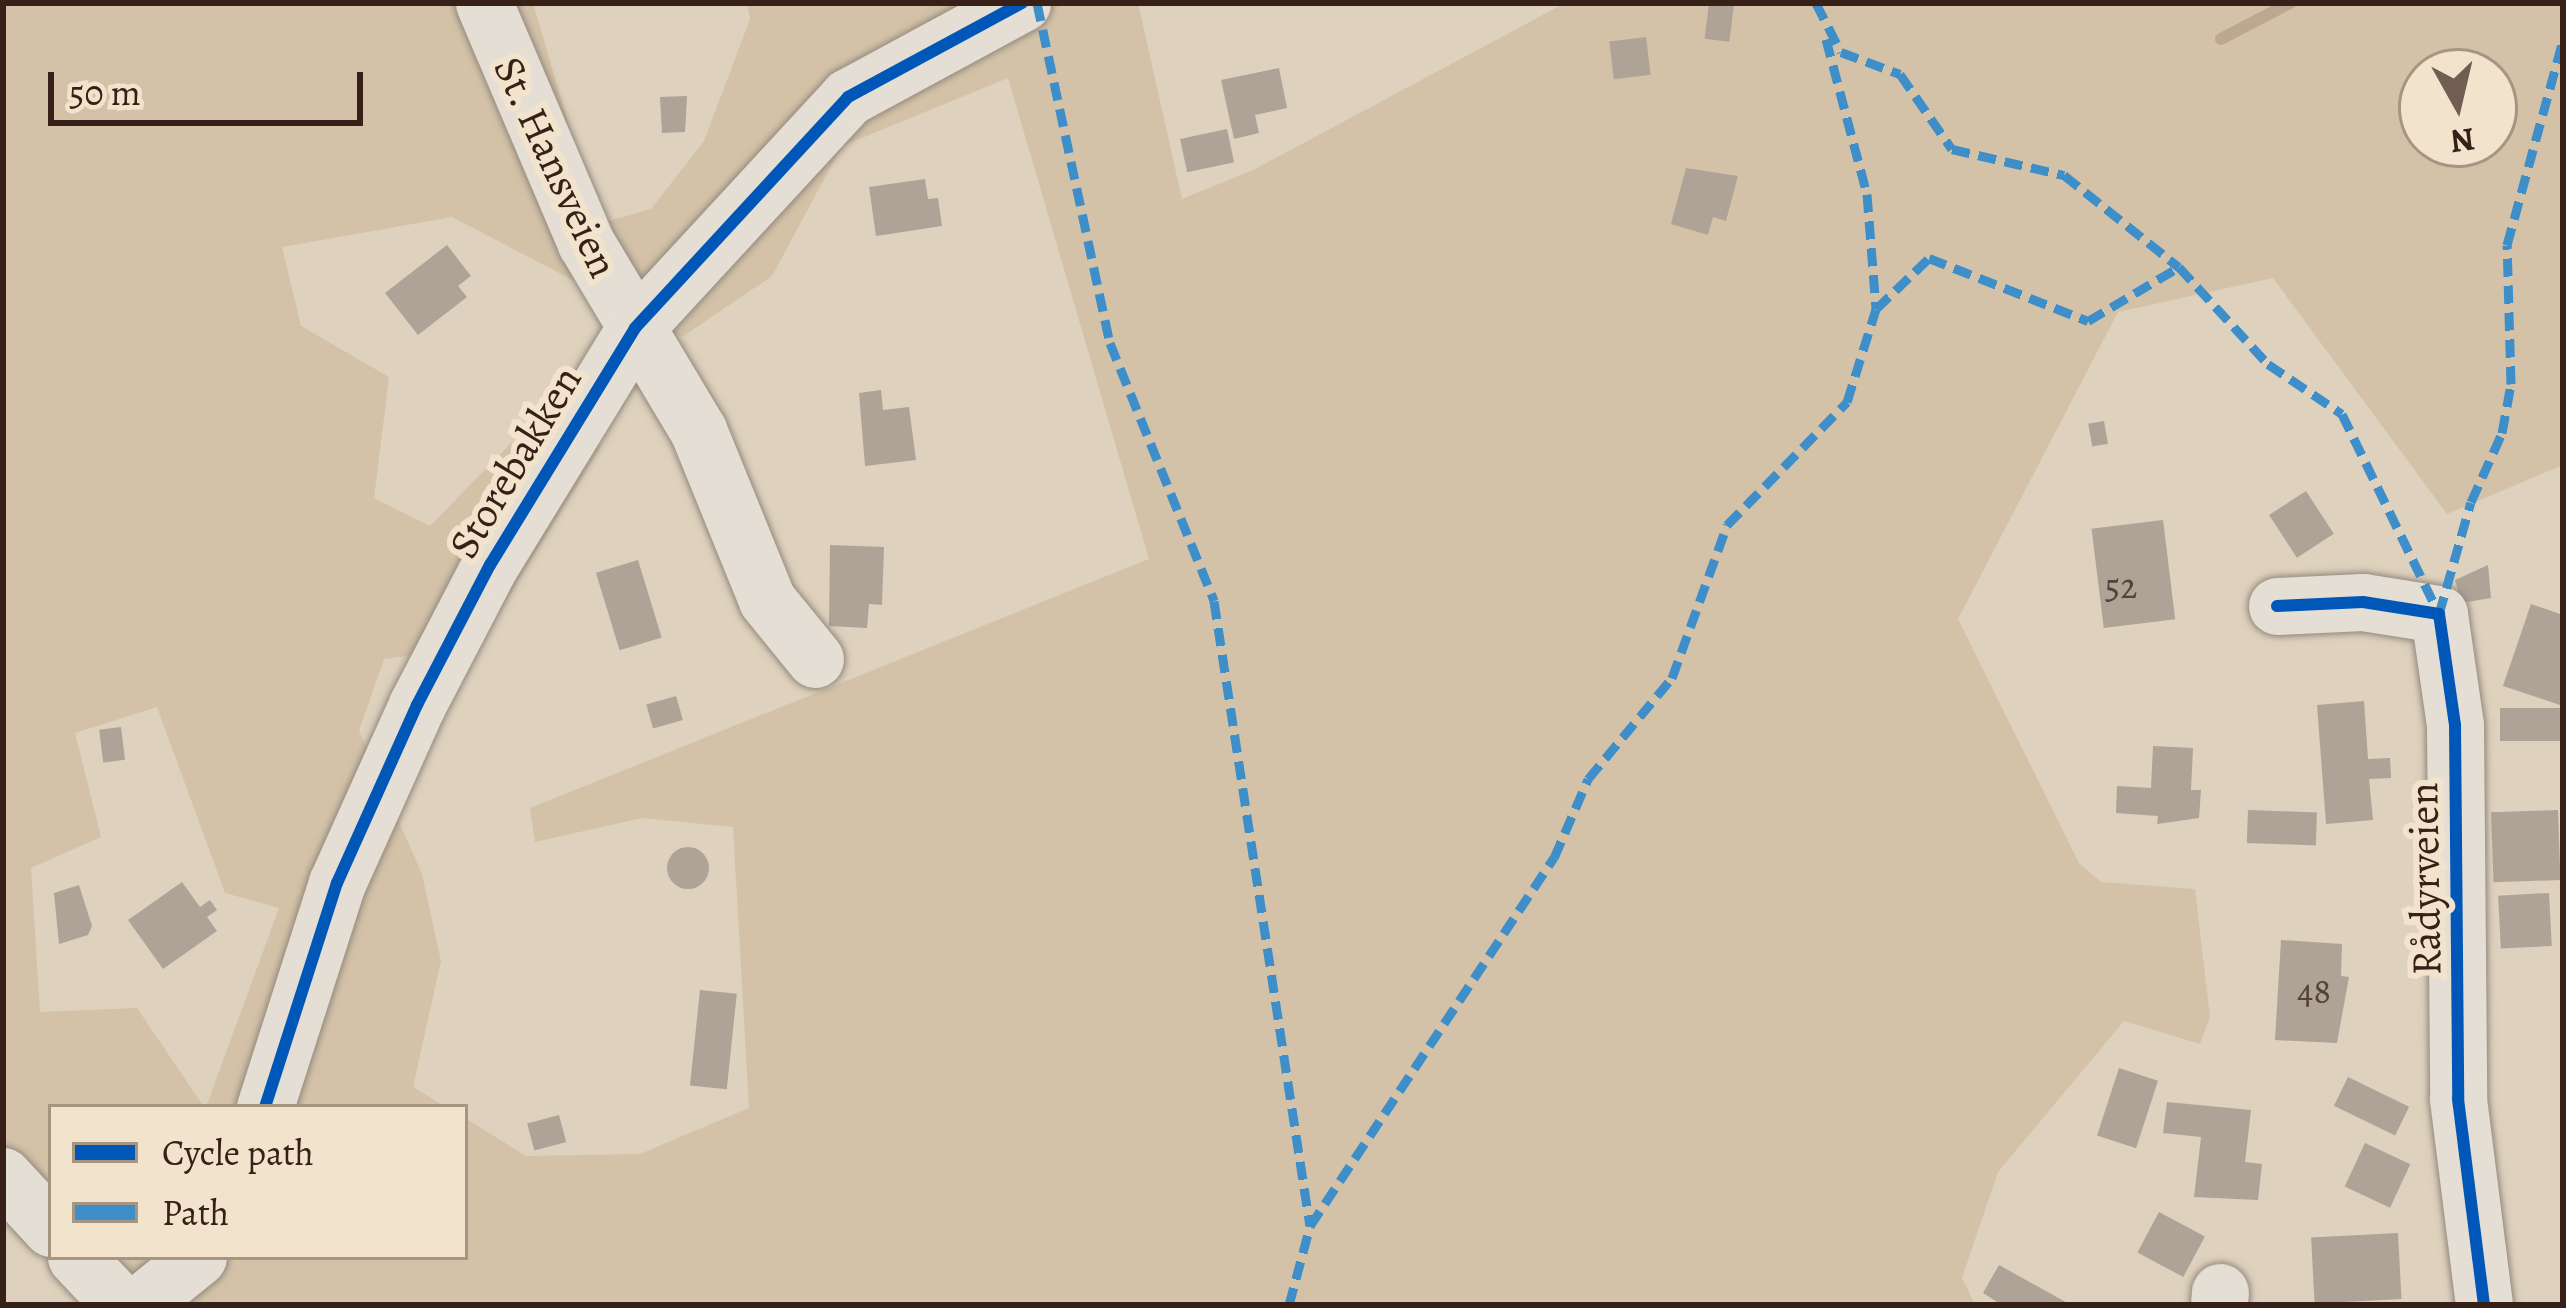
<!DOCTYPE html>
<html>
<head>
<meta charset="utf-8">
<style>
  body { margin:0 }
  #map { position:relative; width:2566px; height:1308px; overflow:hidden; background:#ded1bd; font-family:Alegreya,serif }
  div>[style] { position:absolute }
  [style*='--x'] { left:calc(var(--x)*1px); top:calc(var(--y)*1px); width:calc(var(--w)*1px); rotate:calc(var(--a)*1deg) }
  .green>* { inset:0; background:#d4c2a8 }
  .stream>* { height:12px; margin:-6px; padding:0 6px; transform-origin:6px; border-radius:6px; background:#bca890 }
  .building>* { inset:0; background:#aea396; transform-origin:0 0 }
  .round { border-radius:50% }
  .roads { filter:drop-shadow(0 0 3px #948a7e) drop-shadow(0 0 3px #948a7e) }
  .minor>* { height:57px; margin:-28.5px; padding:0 28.5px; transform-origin:28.5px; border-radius:28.5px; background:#e5ded4 }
  .quiet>* { height:9px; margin-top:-4.5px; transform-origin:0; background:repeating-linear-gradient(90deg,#3d8ec9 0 18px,transparent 0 27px) }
  .cycleway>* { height:12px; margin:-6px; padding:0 6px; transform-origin:6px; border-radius:6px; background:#0057b8 }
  span { translate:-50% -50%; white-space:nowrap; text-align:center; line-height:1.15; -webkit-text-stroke:12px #f2e3cc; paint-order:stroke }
  .number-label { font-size:36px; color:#554138 }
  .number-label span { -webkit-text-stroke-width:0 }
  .street-label { font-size:42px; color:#372018 }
  .frame { position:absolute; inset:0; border:6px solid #372018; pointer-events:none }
  .legend { position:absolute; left:48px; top:1104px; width:420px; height:156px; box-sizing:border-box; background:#f2e3cc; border:3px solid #a79584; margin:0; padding:15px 21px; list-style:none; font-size:36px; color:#372018 }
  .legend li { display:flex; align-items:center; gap:24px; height:60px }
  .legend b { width:60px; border:3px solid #a79584 }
  .north { position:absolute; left:2398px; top:48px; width:120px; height:120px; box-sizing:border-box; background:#f2e3cc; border:3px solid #a79584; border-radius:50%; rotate:172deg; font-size:33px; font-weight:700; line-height:48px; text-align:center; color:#372018 }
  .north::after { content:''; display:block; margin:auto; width:42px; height:54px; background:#715e52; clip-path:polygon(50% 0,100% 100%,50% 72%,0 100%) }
  .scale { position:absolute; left:48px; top:72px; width:315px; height:54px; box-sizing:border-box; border:6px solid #372018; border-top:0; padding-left:15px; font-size:36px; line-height:42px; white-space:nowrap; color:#372018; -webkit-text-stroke:9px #f2e3cc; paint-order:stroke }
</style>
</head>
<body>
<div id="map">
  <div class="green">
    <i style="clip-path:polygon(evenodd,3px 3px,533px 3px,598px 224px,651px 209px,704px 141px,750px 19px,747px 3px,1138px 3px,1182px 199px,1253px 170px,1565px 3px,2563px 3px,2563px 465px,2447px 514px,2273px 278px,2118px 312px,1958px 619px,2079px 863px,2101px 882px,2195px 889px,2210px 1017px,2200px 1044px,2124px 1021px,1998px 1172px,1962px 1278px,1975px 1305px,151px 1305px,111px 1257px,465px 1257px,465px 1118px,526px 1156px,640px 1154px,749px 1108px,733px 827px,642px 818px,535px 842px,530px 808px,1149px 559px,1008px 78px,842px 146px,772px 276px,682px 337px,452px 217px,282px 247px,301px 326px,389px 377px,374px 498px,430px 526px,549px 404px,601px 447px,477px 647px,384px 659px,359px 731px,422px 874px,441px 961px,413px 1087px,446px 1107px,206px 1107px,279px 908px,225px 893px,157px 707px,75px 733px,101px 837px,31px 868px,40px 1012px,137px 1008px,204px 1107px,51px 1107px,51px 1198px,3px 1163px,3px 3px,2422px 72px,2494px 72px,2494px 144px,2422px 144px,2422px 72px)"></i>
  </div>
  <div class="stream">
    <i style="--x:2221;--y:39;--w:78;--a:-27.6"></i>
  </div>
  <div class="building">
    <i style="left:1709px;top:3px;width:25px;height:36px;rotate:7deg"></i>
    <i style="left:1646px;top:37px;width:38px;height:37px;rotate:83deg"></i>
    <i style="clip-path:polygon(1279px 68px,1287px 108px,1255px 115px,1259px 133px,1234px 139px,1221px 80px)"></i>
    <i style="clip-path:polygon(687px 96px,685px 132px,662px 133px,660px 97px)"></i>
    <i style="left:1227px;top:129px;width:34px;height:48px;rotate:78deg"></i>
    <i style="clip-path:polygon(1686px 168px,1738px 176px,1726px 221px,1713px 217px,1708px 235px,1671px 224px)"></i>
    <i style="clip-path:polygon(925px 179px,928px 199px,938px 198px,942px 226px,876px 236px,869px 187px)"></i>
    <i style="clip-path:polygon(447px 245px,471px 276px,458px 286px,467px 297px,418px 335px,385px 293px)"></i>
    <i style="clip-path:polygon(881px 390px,883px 410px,909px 407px,916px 460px,865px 466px,859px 393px)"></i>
    <i style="left:2104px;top:421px;width:23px;height:16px;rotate:80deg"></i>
    <i style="left:2306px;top:491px;width:51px;height:44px;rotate:57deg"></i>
    <i style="left:2163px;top:520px;width:100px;height:72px;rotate:83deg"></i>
    <i style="clip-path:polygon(830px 545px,884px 547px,882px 605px,869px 604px,867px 628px,829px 626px)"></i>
    <i style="left:638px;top:560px;width:81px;height:44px;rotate:73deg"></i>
    <i style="clip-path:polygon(2488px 565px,2491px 598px,2461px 603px,2455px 580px)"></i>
    <i style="clip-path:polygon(2531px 604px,2563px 615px,2560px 705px,2503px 686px)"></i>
    <i style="left:676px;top:696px;width:25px;height:31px;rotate:74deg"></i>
    <i style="clip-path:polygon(2364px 701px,2368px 759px,2390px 758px,2391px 778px,2369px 779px,2373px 820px,2326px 824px,2317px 705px)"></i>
    <i style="left:2563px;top:708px;width:33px;height:63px;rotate:90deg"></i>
    <i style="left:121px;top:727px;width:33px;height:22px;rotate:83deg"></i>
    <i style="clip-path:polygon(2153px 746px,2193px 748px,2191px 790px,2201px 790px,2199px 818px,2157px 824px,2158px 816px,2116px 813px,2117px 786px,2151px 788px)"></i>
    <i style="left:2248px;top:810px;width:69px;height:33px;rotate:2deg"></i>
    <i style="left:2558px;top:810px;width:70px;height:67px;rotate:88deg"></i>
    <i class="round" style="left:667px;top:847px;width:42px;height:42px"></i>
    <i style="clip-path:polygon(182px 882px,200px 907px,210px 900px,217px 910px,207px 917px,217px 931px,163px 969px,128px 920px)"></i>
    <i style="clip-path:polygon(79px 885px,92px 926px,88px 935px,59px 944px,54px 893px)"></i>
    <i style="left:2549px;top:893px;width:53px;height:51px;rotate:87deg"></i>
    <i style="clip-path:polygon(2281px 940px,2342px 944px,2341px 976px,2349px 977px,2337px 1043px,2275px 1040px)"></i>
    <i style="left:700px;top:990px;width:37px;height:96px;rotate:6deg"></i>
    <i style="left:2119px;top:1068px;width:41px;height:71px;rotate:18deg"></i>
    <i style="left:2348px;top:1077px;width:68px;height:32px;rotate:26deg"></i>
    <i style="clip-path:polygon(2167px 1102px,2251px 1110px,2245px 1162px,2262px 1164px,2258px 1200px,2194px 1197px,2201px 1137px,2163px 1133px)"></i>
    <i style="left:559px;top:1115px;width:28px;height:33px;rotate:75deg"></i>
    <i style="left:2365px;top:1143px;width:50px;height:48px;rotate:25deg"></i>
    <i style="left:2159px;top:1212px;width:52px;height:46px;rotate:28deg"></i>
    <i style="left:2398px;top:1233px;width:66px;height:87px;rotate:87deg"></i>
    <i style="clip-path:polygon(1999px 1265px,2071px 1305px,2002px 1305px,1983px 1293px)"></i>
  </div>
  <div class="roads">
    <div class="minor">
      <i style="--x:484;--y:3;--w:261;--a:67"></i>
      <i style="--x:586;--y:243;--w:218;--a:59.1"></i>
      <i style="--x:698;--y:430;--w:183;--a:67.9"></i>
      <i style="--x:767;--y:600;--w:76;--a:50.9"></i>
      <i style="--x:2277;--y:606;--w:86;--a:-2.7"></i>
      <i style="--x:2363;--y:602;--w:77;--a:9"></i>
      <i style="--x:2439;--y:614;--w:112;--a:81.8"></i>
      <i style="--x:2455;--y:725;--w:374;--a:89.5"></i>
      <i style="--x:2458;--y:1099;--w:208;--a:82.8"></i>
      <i style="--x:265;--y:1107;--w:235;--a:-72.2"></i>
      <i style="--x:337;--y:883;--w:195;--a:-65.8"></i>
      <i style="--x:417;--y:705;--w:158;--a:-62.5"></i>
      <i style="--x:490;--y:565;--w:278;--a:-58.5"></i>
      <i style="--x:635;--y:328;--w:314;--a:-47.3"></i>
      <i style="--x:848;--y:97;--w:198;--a:-28.4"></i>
      <i style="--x:3;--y:1176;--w:71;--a:47.3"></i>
      <i style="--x:76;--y:1257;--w:66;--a:46.8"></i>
      <i style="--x:139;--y:1305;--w:76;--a:-39.1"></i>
      <i style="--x:2219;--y:1305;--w:13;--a:-86"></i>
    </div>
  </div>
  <div class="quiet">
    <i style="--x:1037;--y:3;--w:348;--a:77.9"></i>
    <i style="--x:1110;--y:343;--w:278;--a:68"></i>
    <i style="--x:1214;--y:601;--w:632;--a:81.27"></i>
    <i style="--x:1816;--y:3;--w:55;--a:63"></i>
    <i style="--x:1841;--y:52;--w:63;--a:20.4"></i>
    <i style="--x:1900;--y:74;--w:91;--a:55.3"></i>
    <i style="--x:1952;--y:149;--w:115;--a:13.1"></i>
    <i style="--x:2064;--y:175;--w:147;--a:38.7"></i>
    <i style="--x:2179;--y:267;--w:132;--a:47.5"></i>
    <i style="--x:2268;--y:364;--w:89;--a:34"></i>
    <i style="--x:2342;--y:414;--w:222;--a:64.1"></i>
    <i style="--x:1826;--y:39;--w:160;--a:75.2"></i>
    <i style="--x:1867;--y:194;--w:115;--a:85.5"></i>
    <i style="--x:2439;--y:614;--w:116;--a:-74.1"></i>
    <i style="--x:2471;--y:502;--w:76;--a:-65.8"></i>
    <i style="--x:2502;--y:433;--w:50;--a:-79.6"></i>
    <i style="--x:2511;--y:384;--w:139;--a:-91.6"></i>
    <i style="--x:2507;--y:245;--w:213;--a:-74.7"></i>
    <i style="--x:1289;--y:1305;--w:82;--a:-75.1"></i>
    <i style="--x:1310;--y:1226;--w:442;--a:-56.5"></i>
    <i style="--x:1554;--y:858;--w:86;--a:-66.7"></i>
    <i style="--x:1588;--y:779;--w:131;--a:-50.3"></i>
    <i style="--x:1672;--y:678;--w:163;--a:-70.2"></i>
    <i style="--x:1727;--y:525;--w:172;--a:-45.7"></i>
    <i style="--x:1847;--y:402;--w:97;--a:-72.7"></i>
    <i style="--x:1876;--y:309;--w:74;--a:-43.9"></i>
    <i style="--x:1929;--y:258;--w:171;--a:21.6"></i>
    <i style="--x:2088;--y:321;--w:106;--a:-30.7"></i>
  </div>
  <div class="cycleway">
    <i style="--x:2277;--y:606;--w:86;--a:-2.7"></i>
    <i style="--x:2363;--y:602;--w:77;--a:9"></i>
    <i style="--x:2439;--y:614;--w:112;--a:81.8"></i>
    <i style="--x:2455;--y:725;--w:374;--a:89.5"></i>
    <i style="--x:2458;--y:1099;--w:208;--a:82.8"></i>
    <i style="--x:265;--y:1107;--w:235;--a:-72.2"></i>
    <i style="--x:337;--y:883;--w:195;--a:-65.8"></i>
    <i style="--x:417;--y:705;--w:158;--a:-62.5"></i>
    <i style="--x:490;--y:565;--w:278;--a:-58.5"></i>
    <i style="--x:635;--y:328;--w:314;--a:-47.3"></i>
    <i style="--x:848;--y:97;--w:198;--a:-28.4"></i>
  </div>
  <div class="number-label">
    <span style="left:2121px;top:586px">52</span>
    <span style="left:2314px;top:991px">48</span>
  </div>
  <div class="street-label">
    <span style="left:556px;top:167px;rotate:65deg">St. Hansveien</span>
    <span style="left:515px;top:462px;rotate:-59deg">Storebakken</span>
    <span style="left:2425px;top:879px;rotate:-91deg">Rådyrveien</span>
  </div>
  <div class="frame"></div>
  <ul class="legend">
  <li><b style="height:15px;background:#0057b8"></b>Cycle path</li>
  <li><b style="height:15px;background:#3d8ec9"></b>Path</li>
  </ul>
  <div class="north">N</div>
  <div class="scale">50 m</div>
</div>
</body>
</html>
